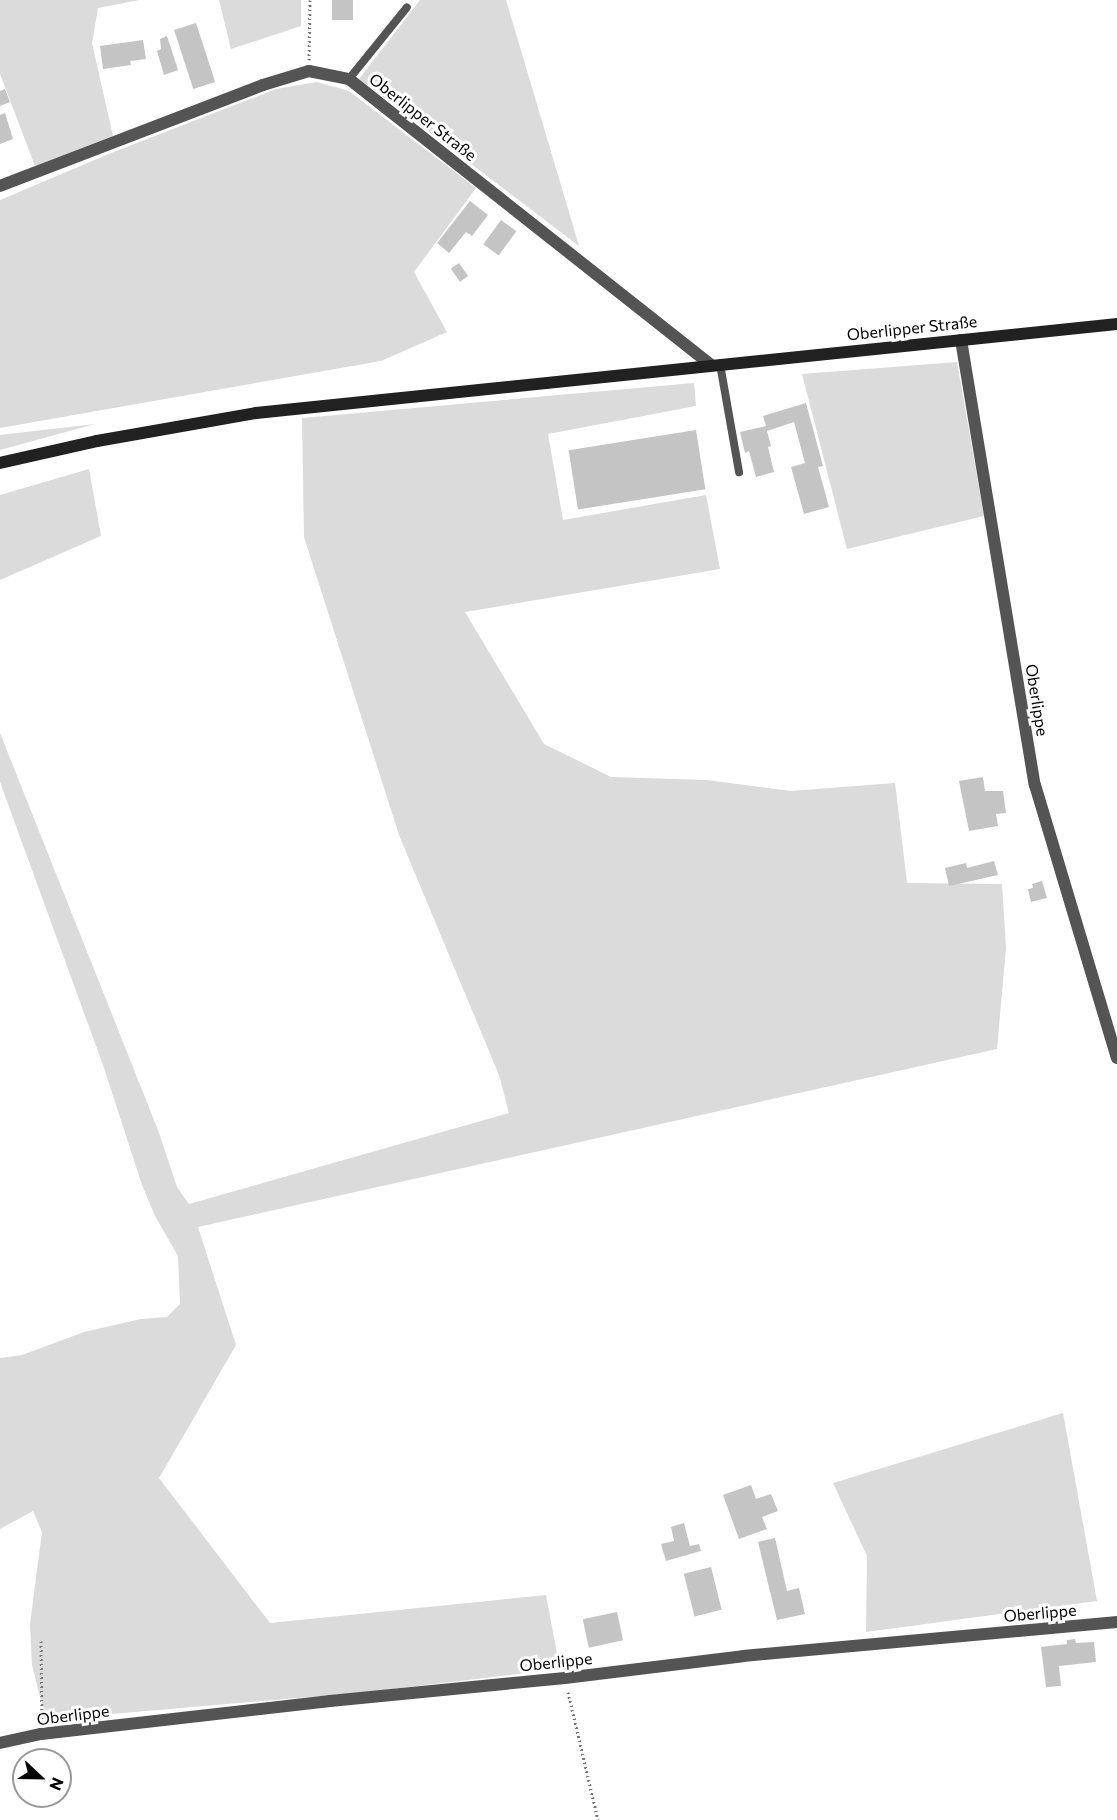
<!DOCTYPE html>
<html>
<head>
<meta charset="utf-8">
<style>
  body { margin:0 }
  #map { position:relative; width:1117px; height:1820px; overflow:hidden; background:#fff; font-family:Commissioner,sans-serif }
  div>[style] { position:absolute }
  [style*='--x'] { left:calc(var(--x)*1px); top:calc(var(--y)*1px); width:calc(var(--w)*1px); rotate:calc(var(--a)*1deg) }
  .green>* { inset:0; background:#dbdbdb }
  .building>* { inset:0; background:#c4c4c4; transform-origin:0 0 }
  .path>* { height:3px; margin-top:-1.5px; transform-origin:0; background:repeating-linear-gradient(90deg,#767676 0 1.5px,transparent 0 4.5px) }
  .lane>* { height:8px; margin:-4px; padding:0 4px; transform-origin:4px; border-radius:4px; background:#545454 }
  .street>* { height:12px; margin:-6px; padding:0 6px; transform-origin:6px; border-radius:6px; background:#545454 }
  .secondary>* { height:12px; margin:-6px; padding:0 6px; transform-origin:6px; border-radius:6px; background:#212121 }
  span { translate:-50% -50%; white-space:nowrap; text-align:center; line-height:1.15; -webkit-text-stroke:6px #fff; paint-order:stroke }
  .street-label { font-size:16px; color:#000 }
  .north { position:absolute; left:12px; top:1748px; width:60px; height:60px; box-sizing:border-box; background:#fff; border:2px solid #999; border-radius:50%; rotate:112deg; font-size:16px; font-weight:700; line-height:24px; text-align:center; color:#000 }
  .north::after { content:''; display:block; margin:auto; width:21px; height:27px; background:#000; clip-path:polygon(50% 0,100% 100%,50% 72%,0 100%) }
</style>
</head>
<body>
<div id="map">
  <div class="green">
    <i style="clip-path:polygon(0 0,139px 0,98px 8px,92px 43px,113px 136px,35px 166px,0 74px)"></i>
    <i style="clip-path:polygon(219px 0,301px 0,301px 26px,231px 49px)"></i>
    <i style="clip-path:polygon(420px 0,506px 0,579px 246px,359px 79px)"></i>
    <i style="clip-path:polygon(317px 82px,349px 91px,476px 188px,414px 272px,447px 332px,381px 361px,0 428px,0 200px,116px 151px,276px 89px)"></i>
    <i style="clip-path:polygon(957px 362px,984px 516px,847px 549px,802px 374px)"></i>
    <i style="clip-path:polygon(694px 383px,696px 406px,548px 434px,563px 520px,706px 495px,720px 569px,465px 612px,544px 744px,611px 777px,707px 780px,790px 791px,895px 783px,907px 883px,1002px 884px,1006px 948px,997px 1049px,198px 1227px,236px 1345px,159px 1478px,270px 1623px,546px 1595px,560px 1669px,367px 1692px,54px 1719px,42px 1705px,32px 1665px,30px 1624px,42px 1532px,33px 1511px,0 1529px,0 1358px,22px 1355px,84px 1332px,141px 1319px,167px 1317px,180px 1304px,178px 1256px,155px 1216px,142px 1185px,103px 1065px,0 782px,0 733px,158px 1130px,177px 1187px,189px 1204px,509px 1113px,499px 1075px,399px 835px,304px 537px,302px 418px)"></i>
    <i style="clip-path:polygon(95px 424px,0 450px,0 435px)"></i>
    <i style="clip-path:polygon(89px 469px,101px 536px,0 580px,0 495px)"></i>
    <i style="clip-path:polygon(1063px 1413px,1097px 1601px,866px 1632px,867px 1556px,833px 1483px)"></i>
  </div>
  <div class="building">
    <i style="left:332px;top:0;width:21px;height:20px"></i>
    <i style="left:196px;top:23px;width:62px;height:23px;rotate:72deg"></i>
    <i style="clip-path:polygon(167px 36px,178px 70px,164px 75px,157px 51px,161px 49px,160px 39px)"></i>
    <i style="clip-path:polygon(143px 40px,146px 59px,130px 61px,131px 65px,103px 69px,100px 46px)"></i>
    <i style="clip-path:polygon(5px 89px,10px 102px,0 106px,0 91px)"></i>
    <i style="clip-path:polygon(5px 113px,13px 139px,0 144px,0 115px)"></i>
    <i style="clip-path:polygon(470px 201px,488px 215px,472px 236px,466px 232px,449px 253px,437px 243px)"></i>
    <i style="left:501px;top:220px;width:19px;height:30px;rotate:36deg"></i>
    <i style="left:459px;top:263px;width:16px;height:10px;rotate:55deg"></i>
    <i style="clip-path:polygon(806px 403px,823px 466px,818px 467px,829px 507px,804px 514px,791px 467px,805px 463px,794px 422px,767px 431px,771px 446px,768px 447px,774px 472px,756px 477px,749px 451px,745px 453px,740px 432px,766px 426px,763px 416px)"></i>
    <i style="left:696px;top:430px;width:60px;height:129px;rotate:81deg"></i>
    <i style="clip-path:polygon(983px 777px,985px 791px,1003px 791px,1006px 813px,996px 814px,998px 826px,969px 831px,959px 781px)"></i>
    <i style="clip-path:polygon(994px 861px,998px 875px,949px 886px,945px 868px,966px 863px,967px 868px)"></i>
    <i style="clip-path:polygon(1042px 881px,1047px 898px,1031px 902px,1028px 889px,1033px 888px,1032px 884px)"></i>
    <i style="clip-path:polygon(751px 1485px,756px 1499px,771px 1494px,778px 1511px,762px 1517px,767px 1529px,739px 1539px,723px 1495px)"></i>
    <i style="clip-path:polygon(684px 1523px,690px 1546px,699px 1544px,701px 1551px,666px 1561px,661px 1544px,674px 1541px,671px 1527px)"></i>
    <i style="clip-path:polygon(775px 1538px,787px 1591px,799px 1588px,805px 1614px,777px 1620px,758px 1542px)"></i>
    <i style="left:711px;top:1567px;width:44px;height:28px;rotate:76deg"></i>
    <i style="left:617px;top:1612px;width:29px;height:35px;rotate:78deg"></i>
    <i style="clip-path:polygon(1075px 1639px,1076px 1643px,1094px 1642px,1096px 1662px,1059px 1666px,1061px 1686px,1046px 1687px,1041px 1647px,1067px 1644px,1067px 1640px)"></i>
  </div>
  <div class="path">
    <i style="--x:309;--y:60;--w:60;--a:-89"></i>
    <i style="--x:41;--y:1641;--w:80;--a:89.3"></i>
    <i style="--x:568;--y:1692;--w:131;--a:76.8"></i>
  </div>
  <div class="lane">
    <i style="--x:349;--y:79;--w:92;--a:-51.1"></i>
    <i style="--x:720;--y:364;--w:110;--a:80"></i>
  </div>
  <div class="street">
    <i style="--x:0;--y:186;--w:282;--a:-21"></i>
    <i style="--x:263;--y:85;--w:48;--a:-16.9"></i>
    <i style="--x:309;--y:71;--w:41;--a:11.3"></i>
    <i style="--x:349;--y:79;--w:461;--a:38.3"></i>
    <i style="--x:961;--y:340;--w:451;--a:80.6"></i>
    <i style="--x:1035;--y:785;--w:285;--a:73.3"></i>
    <i style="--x:0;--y:1743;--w:42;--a:-12.4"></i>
    <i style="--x:41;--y:1734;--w:291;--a:-6.5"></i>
    <i style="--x:330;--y:1701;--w:236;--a:-5.6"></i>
    <i style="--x:565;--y:1678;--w:179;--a:-7"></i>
    <i style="--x:743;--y:1656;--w:376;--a:-5.2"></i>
  </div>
  <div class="secondary">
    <i style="--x:0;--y:463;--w:99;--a:-12.8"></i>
    <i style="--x:97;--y:441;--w:161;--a:-10"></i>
    <i style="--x:256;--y:413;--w:866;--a:-5.9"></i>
  </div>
  <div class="street-label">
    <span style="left:423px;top:117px;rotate:38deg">Oberlipper Straße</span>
    <span style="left:912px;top:328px;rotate:-6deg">Oberlipper Straße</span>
    <span style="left:1037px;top:700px;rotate:81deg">Oberlippe</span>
    <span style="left:1040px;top:1613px;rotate:-5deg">Oberlippe</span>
    <span style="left:556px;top:1662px;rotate:-6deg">Oberlippe</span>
    <span style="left:73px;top:1715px;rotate:-7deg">Oberlippe</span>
  </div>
  <div class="north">N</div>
</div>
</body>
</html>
